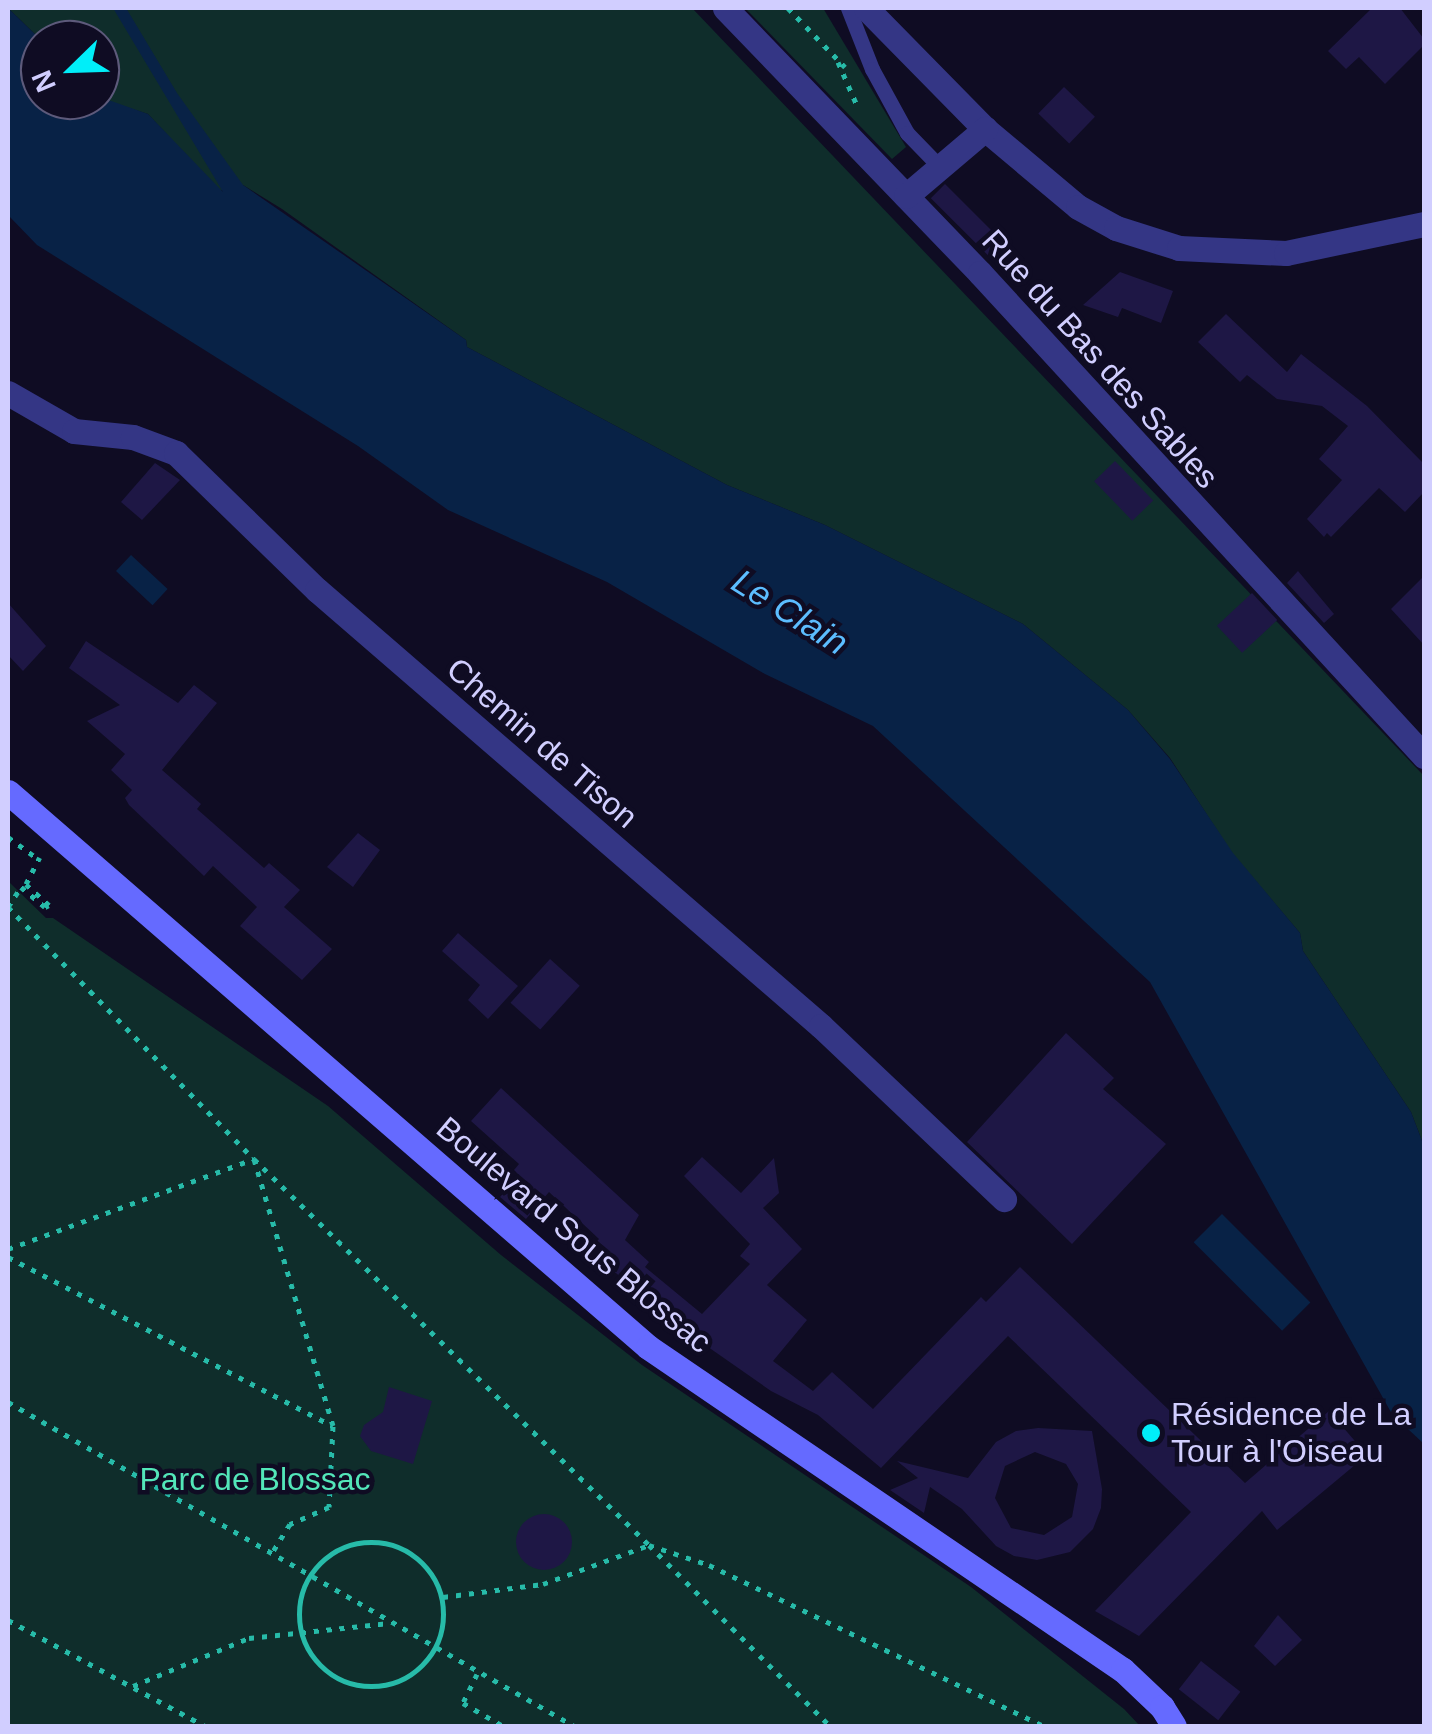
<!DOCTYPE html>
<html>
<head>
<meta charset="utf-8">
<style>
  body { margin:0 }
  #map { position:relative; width:1432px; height:1734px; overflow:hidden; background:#0f0c23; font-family:Arial,sans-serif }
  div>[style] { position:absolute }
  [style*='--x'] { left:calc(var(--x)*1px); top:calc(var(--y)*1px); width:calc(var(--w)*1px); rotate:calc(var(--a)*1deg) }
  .green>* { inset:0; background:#0f2d2b }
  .water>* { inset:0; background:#082246; transform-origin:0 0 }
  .building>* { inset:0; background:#1e1745; transform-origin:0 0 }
  .round { border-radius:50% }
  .path>* { height:5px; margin-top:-2.5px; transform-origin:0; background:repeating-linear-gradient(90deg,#27bba9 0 5px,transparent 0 13px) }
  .path>.ring { margin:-2.5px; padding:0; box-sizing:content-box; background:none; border:5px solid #27bba9; border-radius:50% }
  .lane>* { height:15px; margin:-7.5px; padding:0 7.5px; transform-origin:7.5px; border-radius:7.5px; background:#343685 }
  .street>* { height:25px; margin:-12.5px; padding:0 12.5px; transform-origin:12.5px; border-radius:12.5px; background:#343685 }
  .secondary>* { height:25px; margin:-12.5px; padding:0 12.5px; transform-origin:12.5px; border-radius:12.5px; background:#656aff }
  .dots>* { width:28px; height:28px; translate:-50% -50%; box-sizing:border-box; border:5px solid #0f0c23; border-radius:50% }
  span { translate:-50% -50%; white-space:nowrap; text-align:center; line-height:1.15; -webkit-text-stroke:9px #0f0c23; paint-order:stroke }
  .street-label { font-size:32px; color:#d1ceff }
  .poi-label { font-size:32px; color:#d1ceff }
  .left { translate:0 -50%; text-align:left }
  .park-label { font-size:32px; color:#53e6b9 }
  .water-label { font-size:35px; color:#5cbdff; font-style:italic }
  .frame { position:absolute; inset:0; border:10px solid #d1ceff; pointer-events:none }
  .north { position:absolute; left:20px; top:20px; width:100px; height:100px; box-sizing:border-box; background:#0f0c23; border:2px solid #5d5a7b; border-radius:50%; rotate:247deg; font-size:28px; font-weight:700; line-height:40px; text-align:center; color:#d1ceff }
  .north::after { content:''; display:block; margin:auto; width:35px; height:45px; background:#00eef9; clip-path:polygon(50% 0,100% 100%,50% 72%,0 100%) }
</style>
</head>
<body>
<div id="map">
  <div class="green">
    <i style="clip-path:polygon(8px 8px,692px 8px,1424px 776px,1424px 1146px,1411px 1112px,1303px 951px,1300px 933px,1232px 853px,1170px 758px,1128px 710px,1023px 624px,825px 525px,727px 485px,467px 347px,466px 340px,282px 209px,243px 185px,219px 191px,148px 114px,104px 100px,100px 97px,100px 40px,41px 40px)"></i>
    <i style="clip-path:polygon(745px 8px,823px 8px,906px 147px,892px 159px)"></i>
    <i style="clip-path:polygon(8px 881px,46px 918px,53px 918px,328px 1106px,501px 1255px,642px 1365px,971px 1587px,1124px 1709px,1140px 1726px,8px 1726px)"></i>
  </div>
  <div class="water">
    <i style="clip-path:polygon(8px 8px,41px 40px,40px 100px,100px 97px,148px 114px,223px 192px,113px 8px,126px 8px,177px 93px,243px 185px,466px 340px,467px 347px,727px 485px,825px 525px,1023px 624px,1128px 710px,1170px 759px,1233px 853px,1300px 933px,1303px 951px,1411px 1112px,1424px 1146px,1424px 1444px,1392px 1414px,1150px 982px,873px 726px,765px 674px,607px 582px,448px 510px,358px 446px,37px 245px,8px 215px)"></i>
    <i style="left:131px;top:555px;width:50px;height:22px;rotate:43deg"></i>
    <i style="left:1222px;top:1214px;width:125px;height:40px;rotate:45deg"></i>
  </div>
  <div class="building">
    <i style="clip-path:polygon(1372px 8px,1400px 8px,1424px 39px,1424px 45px,1385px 84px,1359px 57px,1346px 69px,1328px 51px)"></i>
    <i style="left:1064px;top:87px;width:43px;height:37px;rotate:44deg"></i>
    <i style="left:945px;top:184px;width:98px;height:20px;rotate:45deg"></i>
    <i style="clip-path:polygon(1120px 272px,1173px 291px,1161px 323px,1122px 308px,1118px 317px,1083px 305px)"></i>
    <i style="clip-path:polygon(1226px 314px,1287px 372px,1301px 354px,1367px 406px,1424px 464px,1424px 492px,1405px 512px,1379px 488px,1331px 537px,1327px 533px,1324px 537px,1307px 519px,1342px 480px,1319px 459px,1348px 426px,1322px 406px,1277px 399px,1247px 375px,1240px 382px,1198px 342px)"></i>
    <i style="left:1115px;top:461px;width:55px;height:29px;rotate:46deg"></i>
    <i style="clip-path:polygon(155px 463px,180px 480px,142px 520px,121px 502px)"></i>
    <i style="clip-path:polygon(1298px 571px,1334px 614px,1324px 623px,1287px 583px)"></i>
    <i style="clip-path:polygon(1424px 576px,1424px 645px,1391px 609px)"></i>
    <i style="left:1252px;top:593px;width:37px;height:48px;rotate:47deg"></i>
    <i style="clip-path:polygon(8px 603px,46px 646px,23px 671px,8px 655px)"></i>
    <i style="clip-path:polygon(86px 641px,178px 703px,194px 685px,217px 703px,162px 770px,201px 804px,197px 809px,264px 868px,269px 863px,300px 890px,284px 907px,332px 949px,302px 980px,240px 926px,257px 907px,213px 866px,204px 876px,129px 805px,125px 798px,132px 790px,111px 770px,125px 754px,87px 721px,120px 705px,69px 668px)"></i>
    <i style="clip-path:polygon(358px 833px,380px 850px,353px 887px,327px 867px)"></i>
    <i style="clip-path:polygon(458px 933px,518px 986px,488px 1019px,468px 1000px,480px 985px,442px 951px)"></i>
    <i style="left:550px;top:959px;width:40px;height:59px;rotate:42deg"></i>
    <i style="clip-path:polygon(1066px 1033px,1114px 1078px,1103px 1089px,1166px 1144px,1072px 1244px,967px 1142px)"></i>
    <i style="clip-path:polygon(501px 1088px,639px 1215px,625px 1240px,649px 1262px,645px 1267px,702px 1314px,750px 1264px,740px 1256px,750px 1244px,684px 1176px,702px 1157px,741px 1193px,774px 1158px,779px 1193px,763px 1208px,802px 1249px,767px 1285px,807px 1320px,773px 1361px,813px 1391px,832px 1372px,873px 1409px,981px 1297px,986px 1302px,1020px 1267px,1245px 1483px,1329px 1411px,1367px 1455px,1277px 1530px,1262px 1511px,1139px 1636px,1095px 1611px,1191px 1512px,1008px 1336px,881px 1468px,818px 1415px,771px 1391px,678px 1326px,589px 1250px,599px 1239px,549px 1192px,526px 1219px,500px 1197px,519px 1175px,514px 1170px,519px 1164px,471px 1121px)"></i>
    <i style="clip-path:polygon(389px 1387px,432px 1401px,413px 1464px,371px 1451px,360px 1436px,364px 1425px,383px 1412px)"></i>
    <i style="clip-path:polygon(evenodd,1038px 1428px,1092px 1431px,1102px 1489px,1101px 1508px,1093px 1529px,1070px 1552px,1037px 1560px,1014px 1556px,996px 1546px,962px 1509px,930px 1487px,924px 1513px,890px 1490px,918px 1478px,897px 1461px,968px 1478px,996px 1442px,1016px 1431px,1038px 1428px,1035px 1452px,1066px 1464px,1078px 1484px,1072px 1517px,1044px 1535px,1011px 1528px,995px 1498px,1005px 1466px,1035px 1452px)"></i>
    <i class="round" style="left:516px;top:1514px;width:56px;height:56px"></i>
    <i style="clip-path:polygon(1278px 1615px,1302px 1640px,1275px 1666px,1254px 1646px)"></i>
    <i style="left:1201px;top:1661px;width:50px;height:36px;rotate:38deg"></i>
  </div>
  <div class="path">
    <i style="--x:788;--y:8;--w:82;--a:46"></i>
    <i style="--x:838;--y:62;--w:45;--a:66.3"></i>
    <i style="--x:8;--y:837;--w:36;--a:36"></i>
    <i style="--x:8;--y:907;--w:352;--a:45.7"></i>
    <i style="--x:254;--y:1159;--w:552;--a:44.34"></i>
    <i style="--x:649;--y:1545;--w:63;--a:18.4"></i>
    <i style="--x:709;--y:1565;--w:372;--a:25.7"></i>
    <i style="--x:8;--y:907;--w:24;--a:-57"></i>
    <i style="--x:21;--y:887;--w:31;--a:40"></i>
    <i style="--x:45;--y:907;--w:4;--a:-27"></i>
    <i style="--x:49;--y:905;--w:31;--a:-138"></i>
    <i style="--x:26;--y:884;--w:30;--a:-63"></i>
    <i style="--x:8;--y:1249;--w:262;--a:-20.1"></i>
    <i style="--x:254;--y:1159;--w:278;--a:73.5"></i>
    <i style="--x:8;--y:1257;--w:366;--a:27.5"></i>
    <i style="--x:333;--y:1426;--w:81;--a:92.8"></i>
    <i style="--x:329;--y:1507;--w:43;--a:156.4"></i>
    <i style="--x:290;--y:1524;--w:38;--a:122"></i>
    <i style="--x:8;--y:1402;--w:652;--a:29.79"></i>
    <i class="ring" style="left:299px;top:1542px;width:139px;height:139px"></i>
    <i style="--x:443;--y:1597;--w:101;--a:-7.4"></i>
    <i style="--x:543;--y:1584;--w:113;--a:-20.2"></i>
    <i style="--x:649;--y:1545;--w:256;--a:45"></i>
    <i style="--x:8;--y:1620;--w:224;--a:28.3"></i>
    <i style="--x:477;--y:1674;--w:32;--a:116"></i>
    <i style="--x:463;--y:1703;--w:46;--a:29.9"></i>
    <i style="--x:133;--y:1686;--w:126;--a:-22.5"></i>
    <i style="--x:249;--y:1638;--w:141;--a:-6.1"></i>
  </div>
  <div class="lane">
    <i style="--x:848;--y:8;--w:66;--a:68.5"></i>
    <i style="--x:872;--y:69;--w:73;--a:61.3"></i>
    <i style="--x:907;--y:133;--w:47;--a:45.9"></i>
  </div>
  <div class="street">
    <i style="--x:725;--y:8;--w:368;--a:46.1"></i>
    <i style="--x:980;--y:273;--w:656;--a:47.41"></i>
    <i style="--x:866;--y:8;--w:170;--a:45.5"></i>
    <i style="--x:985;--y:129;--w:121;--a:40"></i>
    <i style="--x:1078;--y:207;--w:43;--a:28.9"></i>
    <i style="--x:1116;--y:228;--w:66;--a:17.6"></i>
    <i style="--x:1179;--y:248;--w:107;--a:2.7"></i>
    <i style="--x:1286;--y:253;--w:141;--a:-11.9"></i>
    <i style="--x:906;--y:196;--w:104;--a:-40.3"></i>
    <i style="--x:8;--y:393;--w:76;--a:29.9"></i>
    <i style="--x:74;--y:431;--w:59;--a:5.8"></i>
    <i style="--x:133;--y:437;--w:46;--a:20.4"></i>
    <i style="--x:176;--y:453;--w:197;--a:44.2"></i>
    <i style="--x:317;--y:590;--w:666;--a:40.86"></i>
    <i style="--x:821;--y:1026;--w:252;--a:43.4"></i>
  </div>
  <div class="secondary">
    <i style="--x:8;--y:792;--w:847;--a:40.93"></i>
    <i style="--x:648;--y:1347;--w:574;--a:34.22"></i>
    <i style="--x:1123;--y:1670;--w:54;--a:43.5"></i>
    <i style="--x:1162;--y:1707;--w:22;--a:58"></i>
  </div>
  <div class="dots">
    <i style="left:1151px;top:1433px;background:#00eef9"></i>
  </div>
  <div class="street-label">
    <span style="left:1100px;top:359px;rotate:48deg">Rue du Bas des Sables</span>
    <span style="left:542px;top:743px;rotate:41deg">Chemin de Tison</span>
    <span style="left:574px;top:1235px;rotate:40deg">Boulevard Sous Blossac</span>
  </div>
  <div class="poi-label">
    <span class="left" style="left:1171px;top:1433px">Résidence de La<br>Tour à l'Oiseau</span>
  </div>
  <div class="park-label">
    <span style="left:255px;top:1479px">Parc de Blossac</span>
  </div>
  <div class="water-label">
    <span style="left:790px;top:612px;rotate:32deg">Le Clain</span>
  </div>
  <div class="frame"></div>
  <div class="north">N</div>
</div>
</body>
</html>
